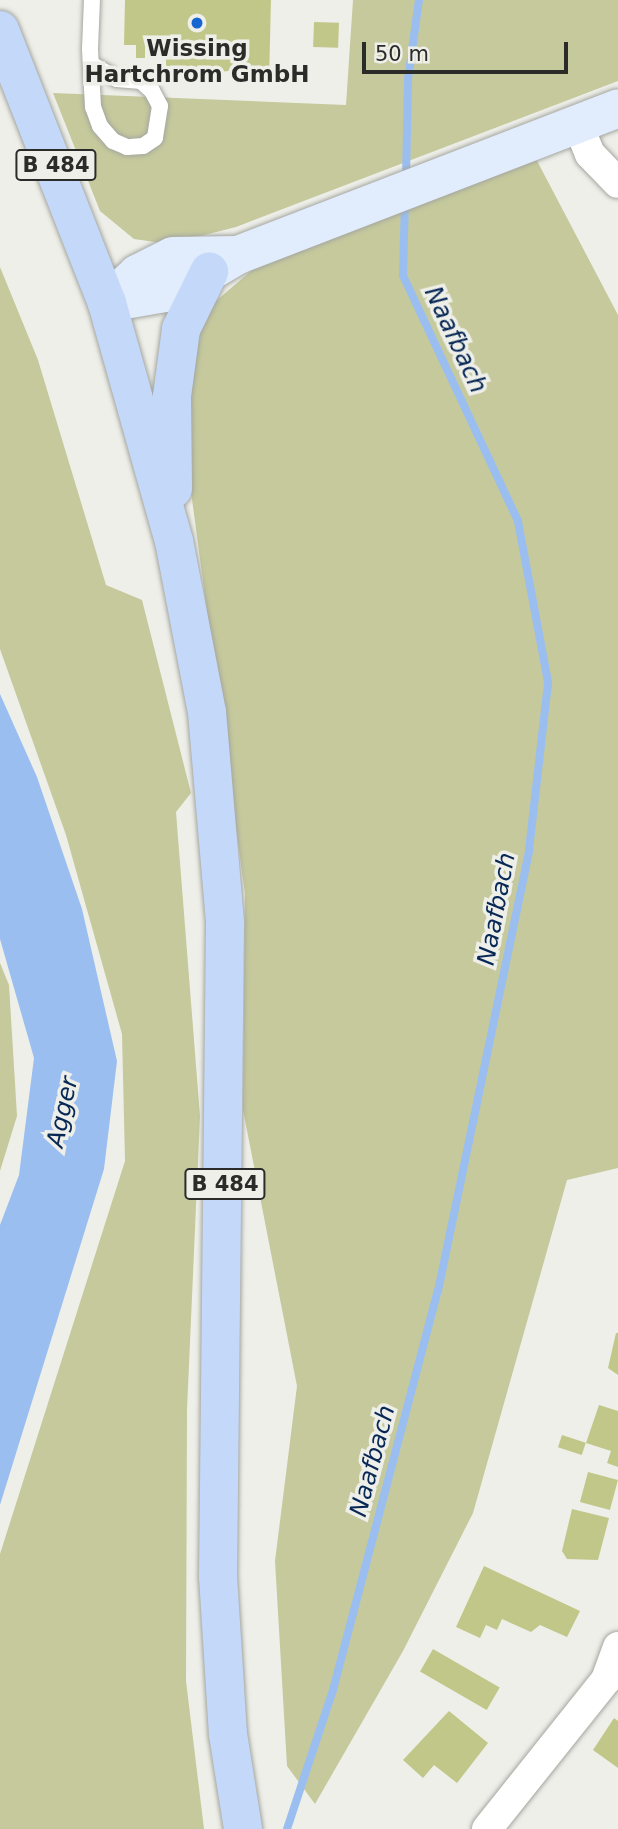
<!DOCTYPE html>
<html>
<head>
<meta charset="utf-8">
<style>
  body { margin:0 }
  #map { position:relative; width:618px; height:1829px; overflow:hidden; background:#eeefe9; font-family:"DejaVu Sans",sans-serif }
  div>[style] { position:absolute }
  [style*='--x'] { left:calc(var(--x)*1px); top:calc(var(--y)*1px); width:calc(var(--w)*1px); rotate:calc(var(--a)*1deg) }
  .green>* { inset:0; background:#c5c99c }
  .water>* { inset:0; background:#9bbef1 }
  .stream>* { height:8px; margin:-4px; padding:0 4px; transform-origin:4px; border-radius:4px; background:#9bbef1 }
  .building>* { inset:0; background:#c1c788; transform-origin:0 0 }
  .roads { filter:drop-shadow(0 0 2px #a5a6a0) drop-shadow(0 0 2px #a5a6a0) }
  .lane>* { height:16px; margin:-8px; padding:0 8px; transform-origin:8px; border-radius:8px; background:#fff }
  .street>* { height:30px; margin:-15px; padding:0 15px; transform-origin:15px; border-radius:15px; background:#fff }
  .secondary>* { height:38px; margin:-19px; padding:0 19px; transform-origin:19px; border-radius:19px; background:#e1ecfc }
  .primary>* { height:38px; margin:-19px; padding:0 19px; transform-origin:19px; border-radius:19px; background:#c4d9f9 }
  .dots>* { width:19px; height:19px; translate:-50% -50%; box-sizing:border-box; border:4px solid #eeefe9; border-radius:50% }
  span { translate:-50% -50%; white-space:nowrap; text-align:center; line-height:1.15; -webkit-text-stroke:7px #eeefe9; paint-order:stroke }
  .shield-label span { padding:2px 5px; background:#eeefe9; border:2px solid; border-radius:5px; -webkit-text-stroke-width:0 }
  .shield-label { font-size:21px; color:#2b2b29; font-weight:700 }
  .poi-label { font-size:23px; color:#2b2b29; font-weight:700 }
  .water-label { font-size:24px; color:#072754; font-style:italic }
  .scale { position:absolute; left:362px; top:42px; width:206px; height:32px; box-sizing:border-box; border:4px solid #2b2b29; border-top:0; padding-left:9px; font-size:21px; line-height:24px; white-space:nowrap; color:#2b2b29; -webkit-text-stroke:5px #eeefe9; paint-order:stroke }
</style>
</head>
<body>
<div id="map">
  <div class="green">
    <i style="clip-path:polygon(353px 0,618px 0,618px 81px,236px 227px,169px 244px,134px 239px,100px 211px,53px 93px,346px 105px)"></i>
    <i style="clip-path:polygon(535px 157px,618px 315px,618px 1168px,567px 1180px,473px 1513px,403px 1651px,315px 1804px,287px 1766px,275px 1561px,297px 1386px,243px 1110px,245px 894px,191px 492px,186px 359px,201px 314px,259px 264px)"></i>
    <i style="clip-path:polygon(0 267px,38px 360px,106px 585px,142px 600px,191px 793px,176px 812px,200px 1116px,187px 1410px,186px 1681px,204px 1829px,0 1829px,0 1554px,125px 1161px,122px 1034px,66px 835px,0 649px)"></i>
    <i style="clip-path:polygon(0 963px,9px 985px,17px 1116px,0 1171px)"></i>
  </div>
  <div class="water">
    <i style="clip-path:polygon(0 694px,37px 777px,82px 909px,117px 1061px,104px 1169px,0 1505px,0 1225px,19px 1175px,34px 1058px,0 939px)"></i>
  </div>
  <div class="stream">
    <i style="--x:406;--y:178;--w:99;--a:-88.8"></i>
    <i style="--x:408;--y:79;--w:80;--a:-82.1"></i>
    <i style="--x:287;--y:1829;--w:146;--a:-71.7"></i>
    <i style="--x:333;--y:1690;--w:413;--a:-75.3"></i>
    <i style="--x:438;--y:1291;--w:450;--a:-78.3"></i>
    <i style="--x:529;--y:850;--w:169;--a:-83.5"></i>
    <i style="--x:548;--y:682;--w:164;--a:-100.6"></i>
    <i style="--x:518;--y:521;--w:271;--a:-115.1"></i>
    <i style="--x:403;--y:276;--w:74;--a:-88.5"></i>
  </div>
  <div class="building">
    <i style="clip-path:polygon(125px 0,271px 0,269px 80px,249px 79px,249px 69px,198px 74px,198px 67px,166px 66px,166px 46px,145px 45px,145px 58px,136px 58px,136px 45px,124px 45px)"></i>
    <i style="left:314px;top:22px;width:25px;height:25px;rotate:2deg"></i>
    <i style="clip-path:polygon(616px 1333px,618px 1333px,618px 1375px,608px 1368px)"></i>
    <i style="clip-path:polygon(599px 1405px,618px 1411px,618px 1467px,607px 1463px,611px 1451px,586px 1443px)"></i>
    <i style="left:562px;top:1435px;width:25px;height:13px;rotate:18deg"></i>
    <i style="left:588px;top:1472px;width:31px;height:31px;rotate:15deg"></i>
    <i style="clip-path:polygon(572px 1509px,609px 1518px,598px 1560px,567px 1559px,562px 1551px)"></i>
    <i style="clip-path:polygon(484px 1566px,580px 1611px,567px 1637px,540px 1625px,531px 1632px,502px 1619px,497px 1630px,486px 1625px,480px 1638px,456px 1627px)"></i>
    <i style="left:433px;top:1649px;width:77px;height:26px;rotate:30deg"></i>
    <i style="clip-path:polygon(449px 1711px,488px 1743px,457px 1783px,434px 1765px,423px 1778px,403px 1760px)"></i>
    <i style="clip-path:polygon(614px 1718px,618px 1721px,618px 1768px,593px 1750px)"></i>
  </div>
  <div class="roads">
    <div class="lane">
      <i style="--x:91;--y:64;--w:30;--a:30"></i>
      <i style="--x:117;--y:79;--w:24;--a:5"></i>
      <i style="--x:141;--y:81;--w:15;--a:42"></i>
      <i style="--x:152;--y:91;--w:17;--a:62"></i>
      <i style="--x:160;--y:106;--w:32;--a:99"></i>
      <i style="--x:155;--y:138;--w:14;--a:146"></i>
      <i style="--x:143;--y:146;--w:16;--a:176"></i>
      <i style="--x:127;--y:147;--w:15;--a:-157"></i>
      <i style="--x:113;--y:141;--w:20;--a:-131"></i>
      <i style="--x:100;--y:126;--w:20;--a:-110"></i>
      <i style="--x:93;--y:107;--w:58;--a:-93"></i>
      <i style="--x:90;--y:49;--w:49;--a:-87.7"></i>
    </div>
    <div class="street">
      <i style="--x:579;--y:127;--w:29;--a:68"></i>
      <i style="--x:590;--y:154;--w:40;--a:46"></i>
      <i style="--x:487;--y:1829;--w:191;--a:-51.4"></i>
      <i style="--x:606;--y:1680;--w:35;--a:-70"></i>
    </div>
    <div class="secondary">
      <i style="--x:107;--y:303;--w:71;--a:-9.7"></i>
      <i style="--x:177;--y:291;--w:71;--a:-30.5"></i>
      <i style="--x:238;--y:255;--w:407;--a:-21.1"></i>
      <i style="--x:107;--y:303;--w:42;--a:-44"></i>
      <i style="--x:137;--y:274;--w:40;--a:-26.6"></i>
      <i style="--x:173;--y:256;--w:63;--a:-0.9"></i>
    </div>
    <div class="primary">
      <i style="--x:0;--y:30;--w:293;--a:68.6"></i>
      <i style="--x:107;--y:303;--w:247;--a:74.3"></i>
      <i style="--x:174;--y:541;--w:174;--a:79.1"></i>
      <i style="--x:207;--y:712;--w:212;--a:85.1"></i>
      <i style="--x:225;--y:923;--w:653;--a:90.61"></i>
      <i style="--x:218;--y:1576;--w:158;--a:86.4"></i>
      <i style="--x:228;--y:1734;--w:96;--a:81"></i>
      <i style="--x:173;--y:489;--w:93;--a:-90.6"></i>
      <i style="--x:172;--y:396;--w:68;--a:-82.3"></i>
      <i style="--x:181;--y:329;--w:64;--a:-63.8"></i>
    </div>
  </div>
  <div class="dots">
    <i style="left:197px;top:23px;background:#1566d0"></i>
  </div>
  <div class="shield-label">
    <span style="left:56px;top:165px">B 484</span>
    <span style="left:225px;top:1184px">B 484</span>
  </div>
  <div class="poi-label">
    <span style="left:197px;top:61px">Wissing<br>Hartchrom GmbH</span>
  </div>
  <div class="water-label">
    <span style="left:455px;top:340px;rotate:65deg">Naafbach</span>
    <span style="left:497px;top:909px;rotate:-79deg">Naafbach</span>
    <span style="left:63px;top:1112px;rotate:-78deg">Agger</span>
    <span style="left:373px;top:1461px;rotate:-75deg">Naafbach</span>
  </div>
  <div class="scale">50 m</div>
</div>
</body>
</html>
